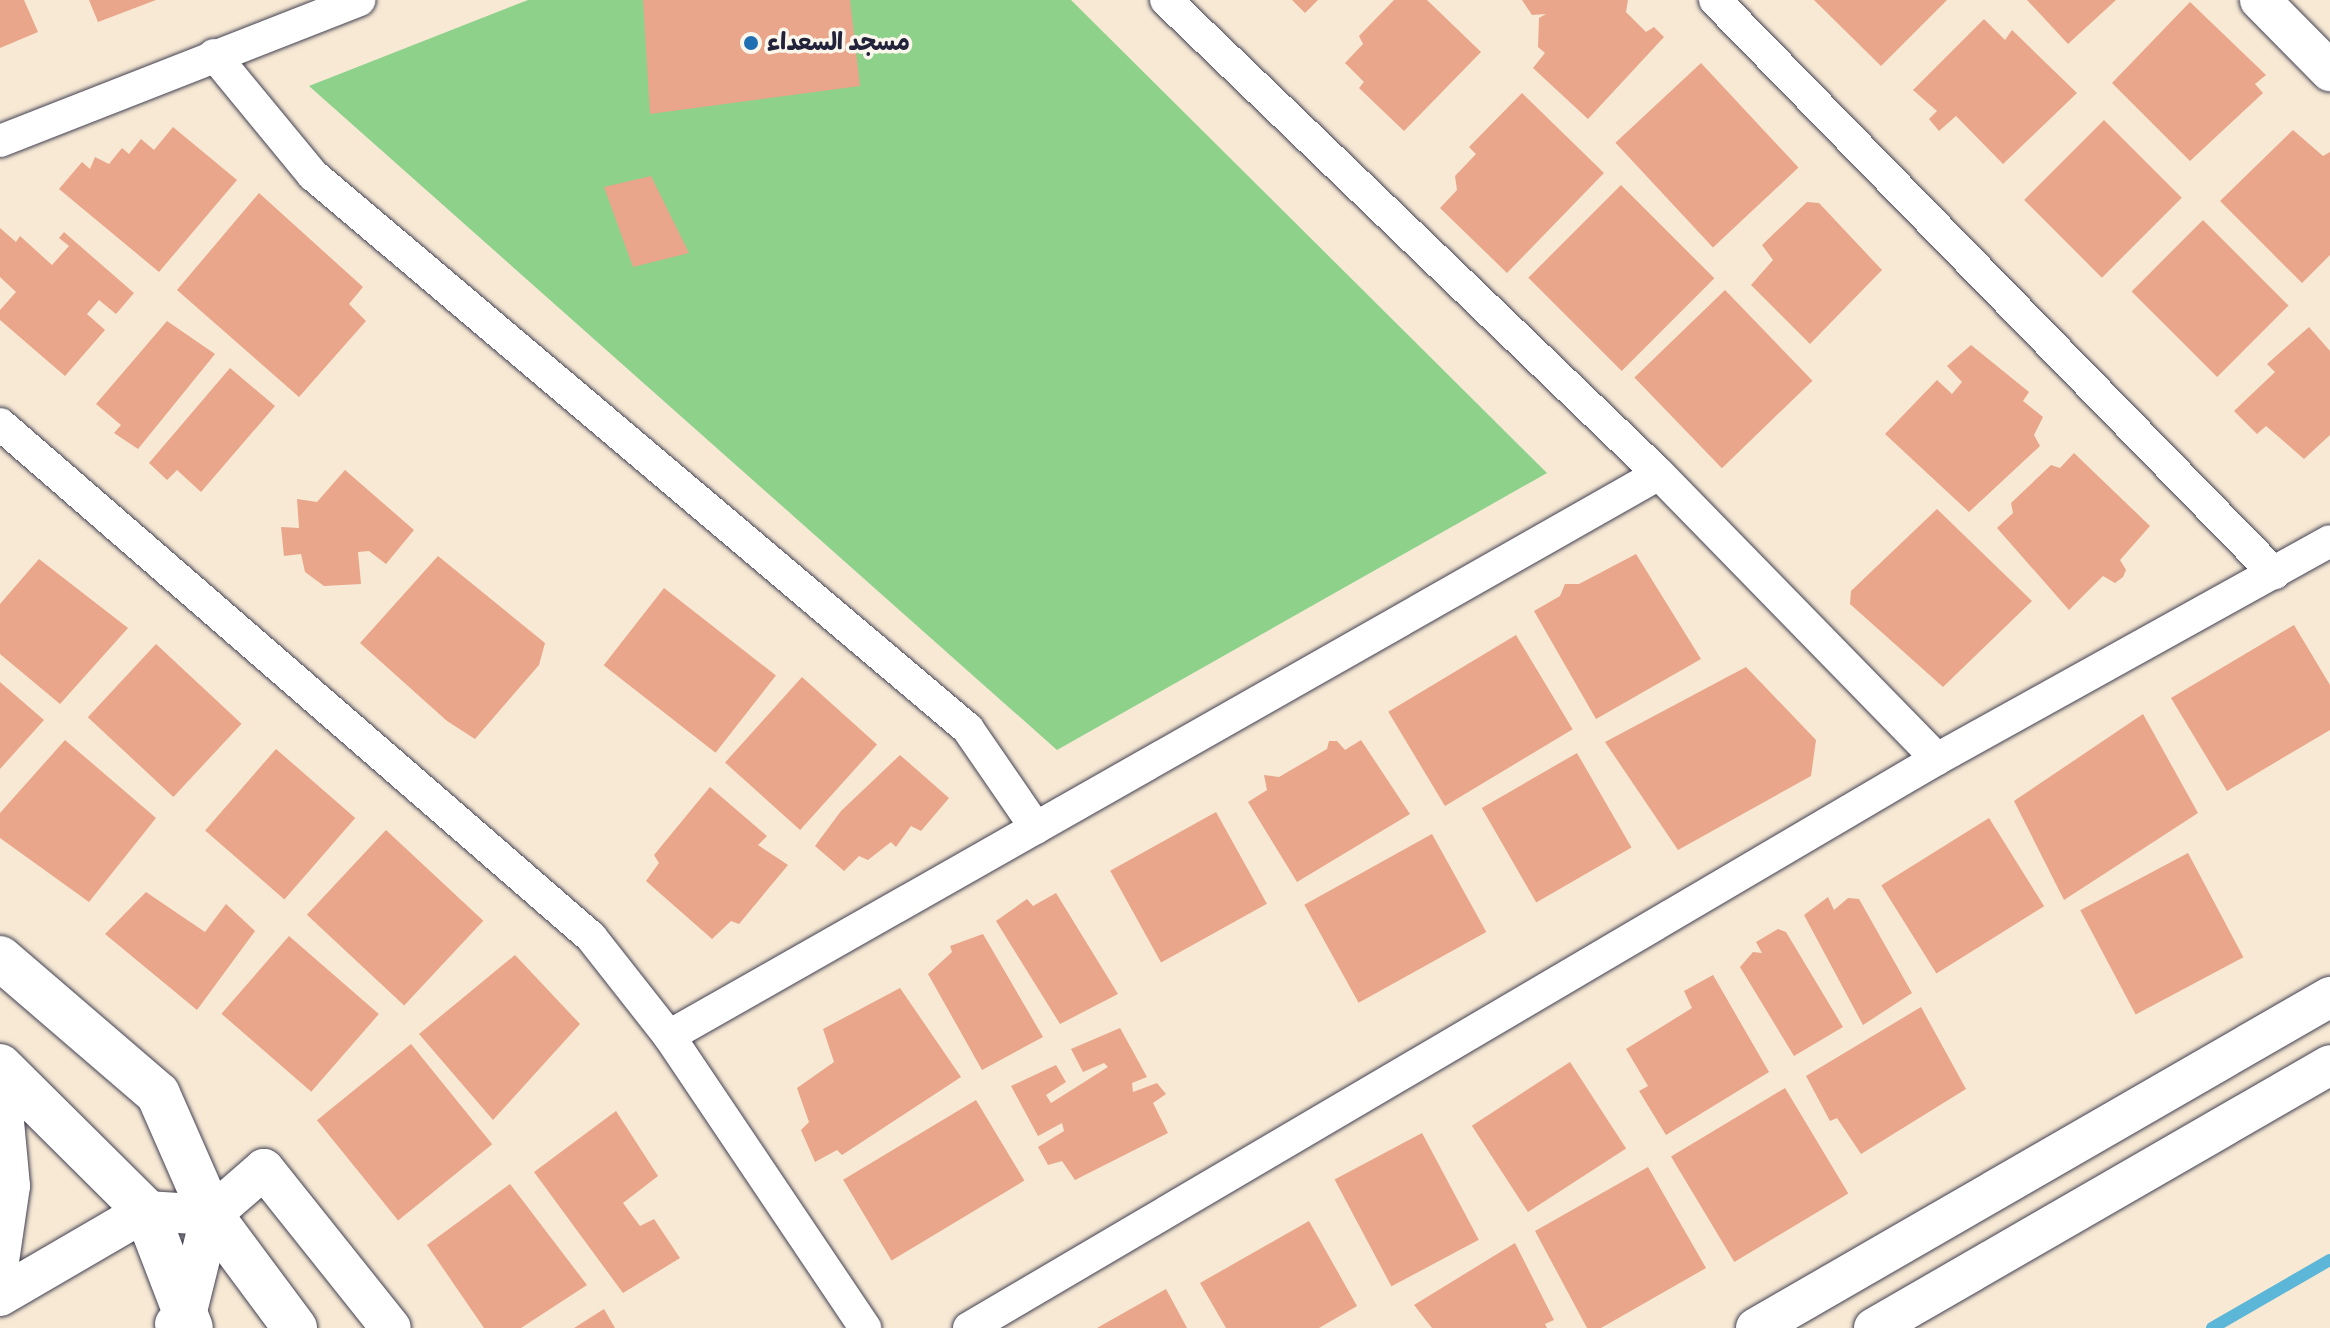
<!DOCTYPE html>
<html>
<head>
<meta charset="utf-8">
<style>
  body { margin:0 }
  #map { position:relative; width:2330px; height:1328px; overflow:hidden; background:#f7e9d4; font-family:Pangolin,"Playpen Sans Arabic",sans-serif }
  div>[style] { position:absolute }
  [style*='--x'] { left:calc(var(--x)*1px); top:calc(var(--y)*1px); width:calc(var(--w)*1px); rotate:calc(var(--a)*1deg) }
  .green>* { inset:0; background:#8dd18b }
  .stream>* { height:12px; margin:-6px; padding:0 6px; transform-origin:6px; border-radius:6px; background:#5bb6d8 }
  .building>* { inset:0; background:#e9a68a; transform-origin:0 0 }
  .roads { filter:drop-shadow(0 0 2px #424052) drop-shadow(0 0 2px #424052) }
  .minor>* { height:32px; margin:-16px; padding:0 16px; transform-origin:16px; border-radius:16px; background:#fff }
  .tertiary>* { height:40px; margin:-20px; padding:0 20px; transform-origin:20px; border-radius:20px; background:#fff }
  .primary>* { height:44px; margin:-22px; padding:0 22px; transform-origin:22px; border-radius:22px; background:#fff }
  .dots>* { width:22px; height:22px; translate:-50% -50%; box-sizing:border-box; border:4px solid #fbf7ec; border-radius:50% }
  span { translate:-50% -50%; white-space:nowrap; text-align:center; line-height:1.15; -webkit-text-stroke:7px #fbf7ec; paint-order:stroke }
  .poi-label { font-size:24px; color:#22223b; font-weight:700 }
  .left { translate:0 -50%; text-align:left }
</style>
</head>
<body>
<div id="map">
  <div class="green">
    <i style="clip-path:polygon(528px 0,1071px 0,1547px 473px,1057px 750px,309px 86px)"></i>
  </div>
  <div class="stream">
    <i style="--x:2212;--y:1328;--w:136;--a:-30"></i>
  </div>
  <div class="building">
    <i style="clip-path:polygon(0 0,24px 0,38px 32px,0 48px)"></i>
    <i style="clip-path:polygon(89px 0,156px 0,98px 22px)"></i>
    <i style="clip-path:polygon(643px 0,850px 0,860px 86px,650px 114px)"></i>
    <i style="clip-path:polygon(1292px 0,1318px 0,1305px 13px)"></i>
    <i style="clip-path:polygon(1394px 0,1427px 0,1481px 52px,1404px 131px,1359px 88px,1364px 82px,1345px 63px,1363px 44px,1359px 36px)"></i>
    <i style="clip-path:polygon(1522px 0,1628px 0,1626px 12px,1646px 32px,1654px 27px,1664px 37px,1588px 119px,1533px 68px,1545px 53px,1538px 47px,1539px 18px,1546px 14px,1532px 15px)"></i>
    <i style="clip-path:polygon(1814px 0,1947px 0,1881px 66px)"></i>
    <i style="clip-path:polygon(2027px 0,2116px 0,2068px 44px)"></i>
    <i style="clip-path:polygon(2190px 2px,2266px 75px,2255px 84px,2263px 93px,2190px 161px,2112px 83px)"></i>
    <i style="clip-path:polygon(1984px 19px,2005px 40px,2012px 30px,2077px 93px,2003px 164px,1956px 116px,1939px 131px,1929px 119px,1937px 111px,1913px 90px)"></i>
    <i style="left:1701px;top:63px;width:143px;height:117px;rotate:47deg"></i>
    <i style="clip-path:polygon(1522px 93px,1604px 173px,1507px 273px,1440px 208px,1457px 190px,1455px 176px,1476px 154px,1469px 147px)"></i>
    <i style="left:2104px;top:120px;width:110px;height:113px;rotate:45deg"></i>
    <i style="clip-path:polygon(173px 127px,237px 180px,159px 272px,59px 189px,82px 162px,90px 169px,95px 157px,109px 164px,122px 148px,129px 154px,141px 139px,154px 150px)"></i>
    <i style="clip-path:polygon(2293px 130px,2323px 156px,2330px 152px,2330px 255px,2302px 283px,2220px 201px)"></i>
    <i style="clip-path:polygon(651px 176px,689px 253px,633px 267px,604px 187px)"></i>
    <i style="left:1621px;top:185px;width:132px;height:131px;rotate:45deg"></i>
    <i style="clip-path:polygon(259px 193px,363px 287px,349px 304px,366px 321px,299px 397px,177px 290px)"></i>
    <i style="clip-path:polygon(1807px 202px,1819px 203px,1882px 270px,1810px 344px,1751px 285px,1773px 260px,1762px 245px)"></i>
    <i style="left:2203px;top:220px;width:121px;height:101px;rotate:45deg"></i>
    <i style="clip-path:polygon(0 228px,16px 242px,20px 236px,52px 265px,69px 246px,59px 238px,64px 232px,134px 293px,116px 314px,99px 300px,87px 314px,105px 330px,65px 376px,0 320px,0 310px,16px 292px,0 277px)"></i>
    <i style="left:1725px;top:290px;width:126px;height:126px;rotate:46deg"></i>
    <i style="clip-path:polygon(167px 321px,215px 354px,138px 449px,114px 433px,121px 425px,96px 404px)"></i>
    <i style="clip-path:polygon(2309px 327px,2330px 351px,2330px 435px,2304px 459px,2266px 426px,2257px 434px,2234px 411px,2275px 372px,2267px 364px)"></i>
    <i style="clip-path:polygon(1971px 345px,2029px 392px,2023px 401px,2043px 417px,2034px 435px,2040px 446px,1969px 512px,1885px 434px,1937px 380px,1952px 394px,1962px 382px,1947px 366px)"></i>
    <i style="clip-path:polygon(230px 368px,275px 406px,201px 492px,177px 470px,167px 480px,149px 463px)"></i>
    <i style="clip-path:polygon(2074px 453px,2150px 526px,2120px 560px,2126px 570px,2123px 577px,2115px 583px,2103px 576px,2069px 610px,1997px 528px,2013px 513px,2011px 503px,2051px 465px,2060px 468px)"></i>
    <i style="clip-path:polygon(345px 470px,414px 530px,386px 564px,369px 551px,358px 552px,361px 584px,324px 586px,305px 572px,301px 554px,284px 556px,281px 527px,299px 528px,297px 499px,317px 502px)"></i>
    <i style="clip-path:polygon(1937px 509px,2032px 601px,1943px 687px,1850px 604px,1851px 591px)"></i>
    <i style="clip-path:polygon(1636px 554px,1701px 659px,1596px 719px,1534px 611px,1560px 596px,1565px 584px,1579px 584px)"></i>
    <i style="clip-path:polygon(438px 556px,545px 643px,539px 665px,475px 739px,447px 721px,360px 643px)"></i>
    <i style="clip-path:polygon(39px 559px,128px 628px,60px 704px,0 654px,0 604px)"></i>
    <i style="left:664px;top:588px;width:142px;height:98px;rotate:38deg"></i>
    <i style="clip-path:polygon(2294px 625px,2330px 685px,2330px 730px,2227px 791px,2171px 698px)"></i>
    <i style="left:1516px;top:635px;width:110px;height:149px;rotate:59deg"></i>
    <i style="left:156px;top:644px;width:117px;height:100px;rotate:43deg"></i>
    <i style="clip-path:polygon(1746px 667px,1816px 740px,1811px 776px,1678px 850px,1605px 742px)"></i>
    <i style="left:802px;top:677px;width:101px;height:115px;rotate:42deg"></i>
    <i style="clip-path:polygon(0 682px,44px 720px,0 769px)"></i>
    <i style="clip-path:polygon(2143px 714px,2198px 813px,2064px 900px,2014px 801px)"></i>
    <i style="clip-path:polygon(65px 740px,156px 818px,89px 902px,0 838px,0 813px)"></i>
    <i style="clip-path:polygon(1361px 740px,1410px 814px,1297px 882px,1248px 802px,1267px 790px,1264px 775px,1279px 777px,1327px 749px,1329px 741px,1337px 741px,1345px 750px)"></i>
    <i style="left:276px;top:749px;width:105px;height:108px;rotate:41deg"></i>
    <i style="left:1577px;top:753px;width:109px;height:110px;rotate:60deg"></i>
    <i style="clip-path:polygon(900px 755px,949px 798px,921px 831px,911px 826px,896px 847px,891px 842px,868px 860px,859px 856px,844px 871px,815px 846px,841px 811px)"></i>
    <i style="clip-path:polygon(710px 787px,767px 836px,758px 845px,788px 865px,739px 924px,731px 921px,712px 939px,646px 881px,659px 863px,654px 855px)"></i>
    <i style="left:1216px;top:812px;width:105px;height:121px;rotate:61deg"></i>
    <i style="left:1989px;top:818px;width:104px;height:127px;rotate:58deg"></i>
    <i style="left:386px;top:830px;width:133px;height:116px;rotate:43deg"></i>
    <i style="left:1432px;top:834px;width:112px;height:146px;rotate:61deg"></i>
    <i style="left:2188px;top:853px;width:118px;height:122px;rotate:62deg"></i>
    <i style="clip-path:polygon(146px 892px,205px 932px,226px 904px,255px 931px,197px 1010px,105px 934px)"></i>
    <i style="clip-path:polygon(1056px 893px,1118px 994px,1060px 1024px,996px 921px,1027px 899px,1033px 906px)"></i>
    <i style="clip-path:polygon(1828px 897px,1834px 910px,1848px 898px,1859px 899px,1912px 993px,1863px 1025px,1804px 915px)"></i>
    <i style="clip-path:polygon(1778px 929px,1786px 932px,1843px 1027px,1794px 1056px,1740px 967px,1753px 952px,1762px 953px,1756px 942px)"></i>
    <i style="clip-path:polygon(983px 934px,1043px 1037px,982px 1070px,928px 974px,952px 952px,950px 946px)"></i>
    <i style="left:289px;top:936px;width:119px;height:103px;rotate:41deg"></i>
    <i style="clip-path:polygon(515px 955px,580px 1024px,493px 1120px,419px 1034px)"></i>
    <i style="clip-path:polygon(1713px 975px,1769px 1072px,1666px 1135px,1639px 1091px,1648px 1086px,1626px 1049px,1692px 1008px,1684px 991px)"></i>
    <i style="clip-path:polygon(900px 988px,961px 1077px,842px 1155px,837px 1150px,815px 1162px,801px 1130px,809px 1122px,797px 1088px,834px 1062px,823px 1029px)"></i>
    <i style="clip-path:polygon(1921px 1007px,1966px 1089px,1861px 1154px,1837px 1118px,1830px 1121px,1806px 1076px)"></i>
    <i style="clip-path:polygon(1120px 1028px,1147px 1077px,1132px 1083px,1133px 1092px,1157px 1083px,1166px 1094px,1153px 1103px,1168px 1133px,1075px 1180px,1062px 1161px,1048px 1165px,1038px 1147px,1064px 1131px,1062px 1123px,1038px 1136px,1011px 1086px,1056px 1065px,1066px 1082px,1046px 1095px,1051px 1103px,1108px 1067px,1104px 1063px,1083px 1072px,1071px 1049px)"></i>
    <i style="left:411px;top:1044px;width:129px;height:121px;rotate:51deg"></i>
    <i style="left:1570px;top:1062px;width:103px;height:117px;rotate:57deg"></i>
    <i style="left:1785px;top:1088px;width:123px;height:133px;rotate:59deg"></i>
    <i style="left:976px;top:1100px;width:94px;height:155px;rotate:59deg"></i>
    <i style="clip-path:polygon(616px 1111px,658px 1176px,623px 1203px,640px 1226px,654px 1219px,680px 1258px,623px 1293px,534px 1172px)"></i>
    <i style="left:1422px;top:1133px;width:121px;height:99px;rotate:62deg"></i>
    <i style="clip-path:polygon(1648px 1167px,1706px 1268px,1601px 1328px,1587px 1328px,1535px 1231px)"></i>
    <i style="clip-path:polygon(510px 1184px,587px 1285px,521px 1328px,484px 1328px,427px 1245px)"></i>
    <i style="clip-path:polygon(1309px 1221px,1357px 1306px,1319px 1328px,1226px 1328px,1200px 1283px)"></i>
    <i style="clip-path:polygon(1515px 1243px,1554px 1320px,1545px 1324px,1547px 1328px,1432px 1328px,1414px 1305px)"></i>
    <i style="clip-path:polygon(1166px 1289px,1187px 1328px,1097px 1328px)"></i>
    <i style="clip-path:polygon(604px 1309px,615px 1328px,574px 1328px)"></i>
  </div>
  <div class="roads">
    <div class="minor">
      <i style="--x:1166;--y:0;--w:684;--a:43.87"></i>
      <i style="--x:1659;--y:474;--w:398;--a:45.7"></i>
      <i style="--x:1715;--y:0;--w:801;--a:45.71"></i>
      <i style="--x:214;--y:55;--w:156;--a:50.5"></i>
      <i style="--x:313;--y:175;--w:858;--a:40.22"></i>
      <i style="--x:968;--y:729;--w:120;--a:55.5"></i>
      <i style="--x:0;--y:141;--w:386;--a:-21.4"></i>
      <i style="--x:0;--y:424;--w:783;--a:40.96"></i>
      <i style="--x:591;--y:937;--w:126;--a:51.8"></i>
      <i style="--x:669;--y:1036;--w:352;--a:56.1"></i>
      <i style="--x:669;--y:1036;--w:1138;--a:-29.58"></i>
      <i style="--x:0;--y:1282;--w:97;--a:-81.7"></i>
      <i style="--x:14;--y:1186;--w:119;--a:-95.3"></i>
      <i style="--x:969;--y:1328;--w:1123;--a:-30.45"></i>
      <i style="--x:1937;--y:759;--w:449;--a:-29"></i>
    </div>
    <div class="tertiary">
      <i style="--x:2260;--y:0;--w:100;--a:45.4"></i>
      <i style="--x:0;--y:1296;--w:169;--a:-30.2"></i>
      <i style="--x:146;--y:1211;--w:65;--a:3.5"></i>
      <i style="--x:175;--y:1324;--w:11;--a:-27"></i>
      <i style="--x:185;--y:1319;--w:107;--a:-76"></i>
      <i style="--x:211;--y:1215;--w:70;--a:-41"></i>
      <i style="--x:264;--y:1169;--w:203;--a:51.4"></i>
      <i style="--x:1756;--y:1328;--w:663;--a:-29.97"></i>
      <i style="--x:1874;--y:1328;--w:526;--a:-29.97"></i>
    </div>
    <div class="primary">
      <i style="--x:0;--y:958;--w:208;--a:40.7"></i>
      <i style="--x:158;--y:1094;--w:132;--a:66.3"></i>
      <i style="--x:211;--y:1215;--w:141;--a:53.4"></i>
      <i style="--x:0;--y:1066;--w:206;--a:44.8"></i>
      <i style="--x:146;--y:1211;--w:125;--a:69"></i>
    </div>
  </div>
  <div class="dots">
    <i style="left:751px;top:43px;background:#1f6fb2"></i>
  </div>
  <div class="poi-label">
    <span class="left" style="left:767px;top:43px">مسجد السعداء</span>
  </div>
</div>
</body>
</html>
